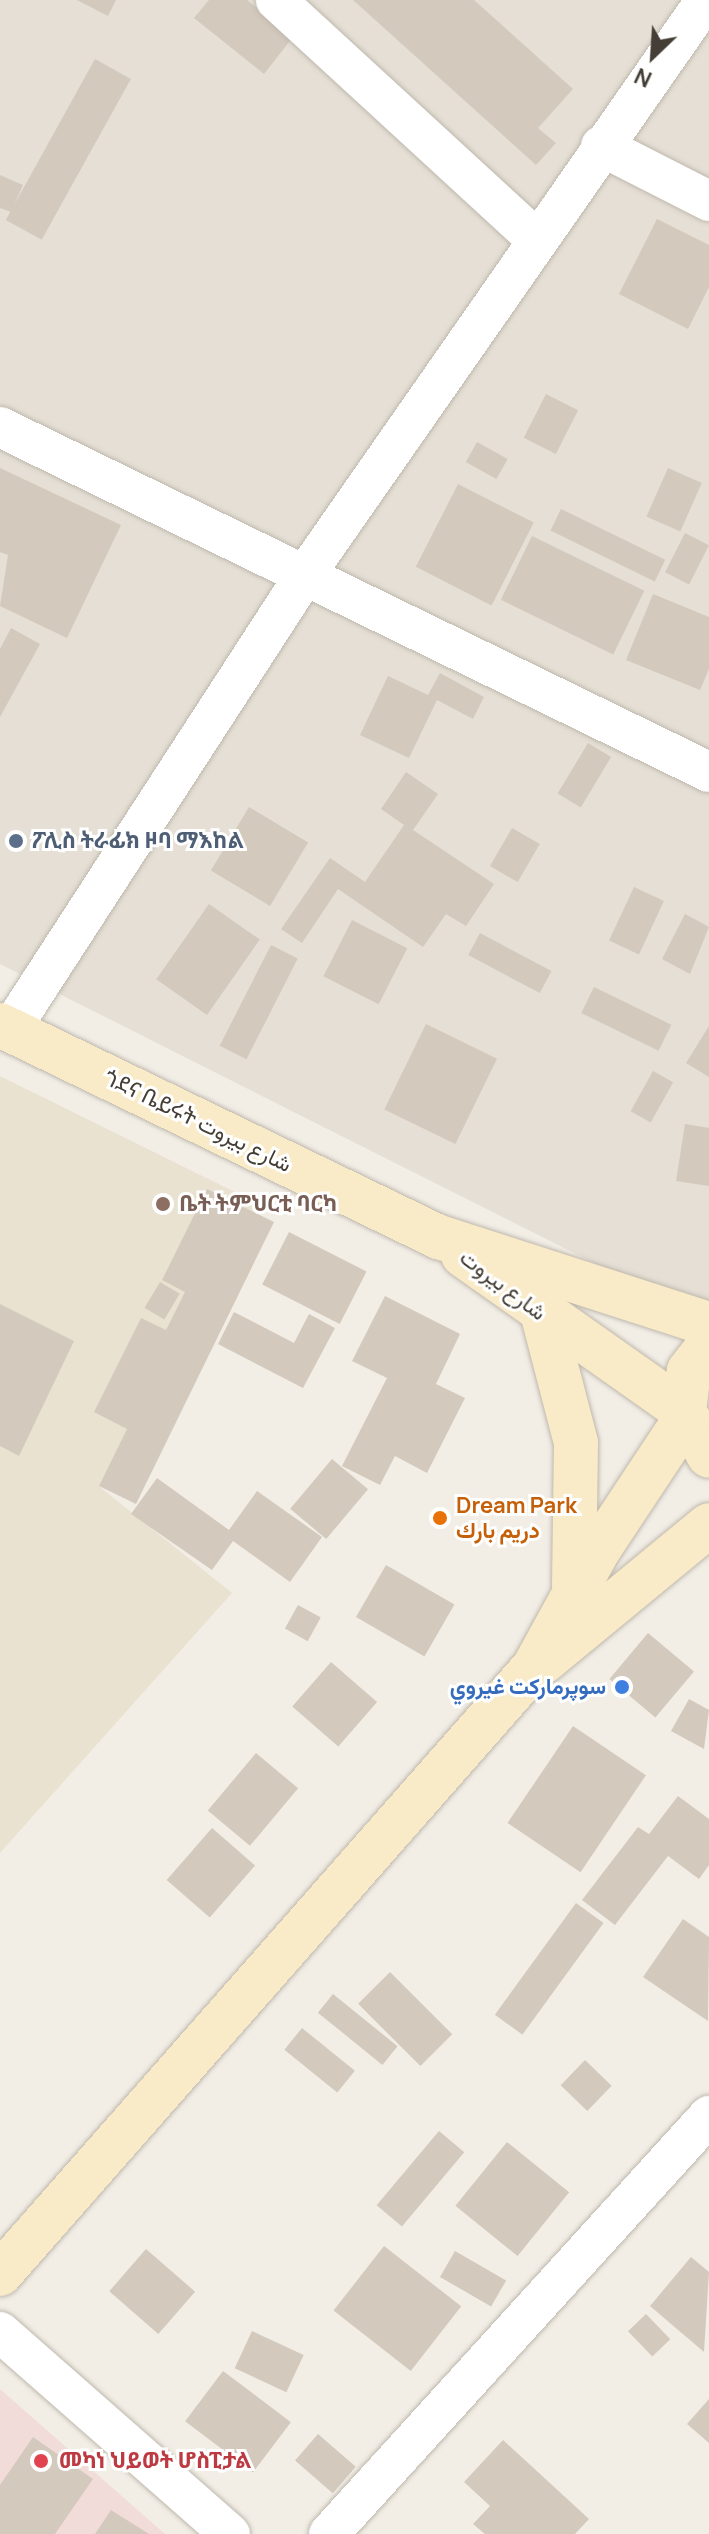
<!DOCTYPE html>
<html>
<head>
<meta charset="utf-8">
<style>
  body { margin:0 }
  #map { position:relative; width:709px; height:2534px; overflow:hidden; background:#f2eee6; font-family:Manrope,Vazirmatn,"Noto Sans Ethiopic",sans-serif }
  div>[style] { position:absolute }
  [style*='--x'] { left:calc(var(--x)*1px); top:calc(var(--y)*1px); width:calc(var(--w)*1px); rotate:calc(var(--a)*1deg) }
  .residential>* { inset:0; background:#e5dfd5 }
  .education>* { inset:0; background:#eae2d1 }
  .medical>* { inset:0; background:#f2dcda }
  .building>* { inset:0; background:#d3c9bd; transform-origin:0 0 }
  .roads { filter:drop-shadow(0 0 2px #bfb8ad) drop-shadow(0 0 2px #bfb8ad) }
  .street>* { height:40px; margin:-20px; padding:0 20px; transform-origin:20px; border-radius:20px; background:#fff }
  .secondary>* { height:44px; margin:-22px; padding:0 22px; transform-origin:22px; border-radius:22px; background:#faebc8 }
  .dots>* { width:22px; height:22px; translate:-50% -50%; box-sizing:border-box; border:4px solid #fff; border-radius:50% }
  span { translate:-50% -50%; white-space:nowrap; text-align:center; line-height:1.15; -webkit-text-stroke:6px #fff; paint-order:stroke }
  .service-label { font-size:22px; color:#4e5e75; font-weight:700 }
  .left { translate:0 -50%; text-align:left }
  .street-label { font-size:22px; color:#443e36 }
  .education-label { font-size:22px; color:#785e54; font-weight:700 }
  .food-label { font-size:22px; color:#c56008; font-weight:700 }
  .shop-label { font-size:22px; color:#366cbe; font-weight:700 }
  .right { translate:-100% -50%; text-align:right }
  .health-label { font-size:22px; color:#be3a42; font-weight:700 }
  .north { position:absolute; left:613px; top:16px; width:80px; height:80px; -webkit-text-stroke:6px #fff; paint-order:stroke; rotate:205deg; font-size:22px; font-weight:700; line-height:32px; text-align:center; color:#443e36 }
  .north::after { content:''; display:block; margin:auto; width:28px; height:36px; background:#443e36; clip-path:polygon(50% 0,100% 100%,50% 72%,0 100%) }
</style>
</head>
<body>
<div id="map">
  <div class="residential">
    <i style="clip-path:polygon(0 0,709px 0,709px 1321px,0 964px)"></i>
  </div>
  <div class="education">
    <i style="clip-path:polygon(0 1076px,261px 1205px,100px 1487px,232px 1593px,0 1853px)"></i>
  </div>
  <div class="medical">
    <i style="clip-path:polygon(0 2389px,165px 2534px,0 2534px)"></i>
  </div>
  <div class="building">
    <i style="clip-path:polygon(77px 0,116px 0,108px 16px)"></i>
    <i style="clip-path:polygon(209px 0,247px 0,293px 37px,264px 74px,194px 18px)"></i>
    <i style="clip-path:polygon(353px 0,474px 0,573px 89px,538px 128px,556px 143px,536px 165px)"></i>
    <i style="left:95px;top:59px;width:41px;height:184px;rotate:29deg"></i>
    <i style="clip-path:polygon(0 175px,23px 185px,11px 212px,0 208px)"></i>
    <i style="clip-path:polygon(657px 219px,709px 245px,709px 287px,688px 329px,619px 294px)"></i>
    <i style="left:546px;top:394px;width:36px;height:49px;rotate:27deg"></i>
    <i style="left:477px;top:442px;width:35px;height:23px;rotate:29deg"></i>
    <i style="clip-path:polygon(0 468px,121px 525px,67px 638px,0 606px,8px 555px,0 552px)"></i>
    <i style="left:668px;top:468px;width:37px;height:53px;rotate:24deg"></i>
    <i style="left:458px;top:484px;width:85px;height:93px;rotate:27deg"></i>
    <i style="left:561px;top:509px;width:116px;height:24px;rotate:26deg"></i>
    <i style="left:685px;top:533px;width:27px;height:44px;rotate:27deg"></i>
    <i style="left:532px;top:536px;width:125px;height:71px;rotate:26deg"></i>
    <i style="clip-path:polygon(653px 594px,709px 617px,709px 669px,700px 690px,626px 660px)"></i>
    <i style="clip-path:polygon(11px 628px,40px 644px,0 717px,0 649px)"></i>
    <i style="clip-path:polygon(440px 673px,484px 697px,473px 719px,437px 700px,409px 758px,360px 735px,388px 676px,428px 695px)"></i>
    <i style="left:588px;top:743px;width:27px;height:59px;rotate:31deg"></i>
    <i style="clip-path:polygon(406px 772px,438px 794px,413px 830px,494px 884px,466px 926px,446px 914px,423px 947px,338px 889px,302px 943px,281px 929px,330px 858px,365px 882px,404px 825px,381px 809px)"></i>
    <i style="left:249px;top:807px;width:69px;height:74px;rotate:31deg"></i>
    <i style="left:512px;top:828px;width:32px;height:44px;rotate:30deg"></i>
    <i style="left:634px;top:887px;width:33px;height:59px;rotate:25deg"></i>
    <i style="left:209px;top:904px;width:62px;height:92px;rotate:35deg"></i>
    <i style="clip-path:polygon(685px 914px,709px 927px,690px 974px,662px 959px)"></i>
    <i style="left:352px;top:920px;width:62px;height:63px;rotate:27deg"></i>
    <i style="left:480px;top:933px;width:81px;height:25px;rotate:28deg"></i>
    <i style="left:271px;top:945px;width:30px;height:113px;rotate:27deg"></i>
    <i style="left:594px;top:987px;width:86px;height:29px;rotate:26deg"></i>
    <i style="left:426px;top:1024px;width:79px;height:95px;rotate:26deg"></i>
    <i style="clip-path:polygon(709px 1026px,709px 1077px,686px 1063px)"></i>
    <i style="left:653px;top:1071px;width:23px;height:46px;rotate:29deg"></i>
    <i style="clip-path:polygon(685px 1124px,709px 1128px,709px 1186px,676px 1181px)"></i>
    <i style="clip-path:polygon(207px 1189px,274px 1222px,136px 1504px,99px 1486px,127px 1429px,94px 1412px,141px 1318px,166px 1330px,185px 1292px,162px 1280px)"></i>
    <i style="left:289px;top:1232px;width:87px;height:59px;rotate:27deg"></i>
    <i style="left:160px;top:1282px;width:23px;height:30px;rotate:31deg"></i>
    <i style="clip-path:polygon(385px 1296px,460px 1334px,436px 1384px,465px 1398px,427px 1473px,395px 1456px,380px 1485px,342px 1466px,387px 1378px,352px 1361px)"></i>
    <i style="clip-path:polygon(0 1304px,74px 1341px,19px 1456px,0 1446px)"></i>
    <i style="clip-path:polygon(234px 1312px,294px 1343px,309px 1314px,335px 1328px,303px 1388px,218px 1344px)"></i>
    <i style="left:332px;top:1459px;width:47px;height:65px;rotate:40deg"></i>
    <i style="clip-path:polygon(157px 1478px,229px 1530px,257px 1491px,322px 1537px,290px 1582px,233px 1541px,212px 1570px,131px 1514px)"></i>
    <i style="left:386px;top:1565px;width:79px;height:60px;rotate:30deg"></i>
    <i style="left:298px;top:1605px;width:26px;height:27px;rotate:29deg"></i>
    <i style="left:648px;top:1633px;width:60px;height:60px;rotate:40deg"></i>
    <i style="left:331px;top:1662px;width:61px;height:59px;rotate:41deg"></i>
    <i style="clip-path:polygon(689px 1699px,709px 1710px,704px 1749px,671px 1731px)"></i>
    <i style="left:573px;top:1726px;width:88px;height:117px;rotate:34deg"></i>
    <i style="left:256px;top:1753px;width:55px;height:75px;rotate:40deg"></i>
    <i style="clip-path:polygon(678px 1796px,709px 1819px,709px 1865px,699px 1879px,668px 1856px,615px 1925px,582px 1900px,638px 1827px,649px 1834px)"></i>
    <i style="left:212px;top:1828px;width:57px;height:69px;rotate:41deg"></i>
    <i style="left:576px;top:1903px;width:34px;height:138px;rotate:36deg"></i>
    <i style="clip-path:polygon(683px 1919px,709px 1937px,708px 2021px,643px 1977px)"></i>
    <i style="left:390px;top:1972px;width:88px;height:45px;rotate:45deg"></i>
    <i style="left:333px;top:1994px;width:83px;height:24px;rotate:39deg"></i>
    <i style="left:302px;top:2028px;width:68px;height:28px;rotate:39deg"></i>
    <i style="left:585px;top:2060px;width:37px;height:35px;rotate:44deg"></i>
    <i style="left:439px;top:2131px;width:33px;height:97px;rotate:40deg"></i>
    <i style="left:507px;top:2142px;width:80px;height:82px;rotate:39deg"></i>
    <i style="left:384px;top:2246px;width:98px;height:82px;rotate:38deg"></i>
    <i style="left:146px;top:2249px;width:65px;height:56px;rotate:41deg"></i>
    <i style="left:455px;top:2251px;width:59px;height:30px;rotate:30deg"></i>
    <i style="clip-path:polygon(691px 2257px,709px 2272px,704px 2352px,650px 2306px)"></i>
    <i style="left:646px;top:2314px;width:35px;height:25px;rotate:46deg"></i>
    <i style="left:252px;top:2331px;width:57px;height:41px;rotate:25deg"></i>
    <i style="left:223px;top:2371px;width:85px;height:63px;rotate:37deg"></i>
    <i style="clip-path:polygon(709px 2399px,709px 2443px,687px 2424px)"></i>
    <i style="left:318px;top:2434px;width:50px;height:35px;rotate:41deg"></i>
    <i style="clip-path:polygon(33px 2437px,93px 2479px,55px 2534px,0 2534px,0 2485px)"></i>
    <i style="clip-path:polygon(503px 2440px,589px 2519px,575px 2534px,485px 2534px,473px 2524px,490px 2506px,464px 2482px)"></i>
    <i style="clip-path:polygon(111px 2510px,149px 2534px,95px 2534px)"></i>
  </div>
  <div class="roads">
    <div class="street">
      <i style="--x:276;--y:0;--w:355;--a:42.6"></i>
      <i style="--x:601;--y:146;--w:121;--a:27"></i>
      <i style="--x:0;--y:427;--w:788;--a:25.95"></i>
      <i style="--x:10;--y:1030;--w:542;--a:-57.04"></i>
      <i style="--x:305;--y:575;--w:701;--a:-55.11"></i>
      <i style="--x:0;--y:2332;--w:306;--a:41.3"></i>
      <i style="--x:329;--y:2534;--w:565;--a:-47.73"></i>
    </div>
    <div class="secondary">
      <i style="--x:0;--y:1025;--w:488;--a:25.8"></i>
      <i style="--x:439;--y:1237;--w:284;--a:17.9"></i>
      <i style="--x:463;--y:1255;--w:271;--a:35.2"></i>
      <i style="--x:543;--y:1316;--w:131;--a:75.4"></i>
      <i style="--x:576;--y:1443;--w:142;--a:90.8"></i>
      <i style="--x:709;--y:1345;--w:33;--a:128"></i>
      <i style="--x:689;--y:1371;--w:40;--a:97.1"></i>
      <i style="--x:684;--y:1411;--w:51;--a:60.9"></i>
      <i style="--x:543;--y:1662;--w:215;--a:-39.5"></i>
      <i style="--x:0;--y:2274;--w:808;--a:-48.66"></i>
      <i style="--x:534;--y:1667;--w:135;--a:-61.2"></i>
      <i style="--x:599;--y:1549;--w:156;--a:-56.5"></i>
    </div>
  </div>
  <div class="dots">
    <i style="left:16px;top:841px;background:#5c6f8a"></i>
    <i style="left:163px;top:1204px;background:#8d6e63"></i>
    <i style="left:440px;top:1518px;background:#e8710a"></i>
    <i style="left:622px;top:1687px;background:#3f7fe0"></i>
    <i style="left:41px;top:2461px;background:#e0444e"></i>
  </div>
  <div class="service-label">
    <span class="left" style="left:32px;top:841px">ፖሊስ ትራፊክ ዞባ ማእከል</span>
  </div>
  <div class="street-label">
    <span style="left:198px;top:1121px;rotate:26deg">ጎደና ቤይሩት شارع بيروت</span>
    <span style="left:503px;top:1285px;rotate:37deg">شارع بيروت</span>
  </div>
  <div class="education-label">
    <span class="left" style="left:179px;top:1204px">ቤት ትምህርቲ ባርካ</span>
  </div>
  <div class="food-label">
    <span class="left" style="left:456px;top:1518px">Dream Park<br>دريم بارك</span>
  </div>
  <div class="shop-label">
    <span class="right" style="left:606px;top:1687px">سوپرمارکت غيروي</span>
  </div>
  <div class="health-label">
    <span class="left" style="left:59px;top:2461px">መካነ ህይወት ሆስፒታል</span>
  </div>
  <div class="north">N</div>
</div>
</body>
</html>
